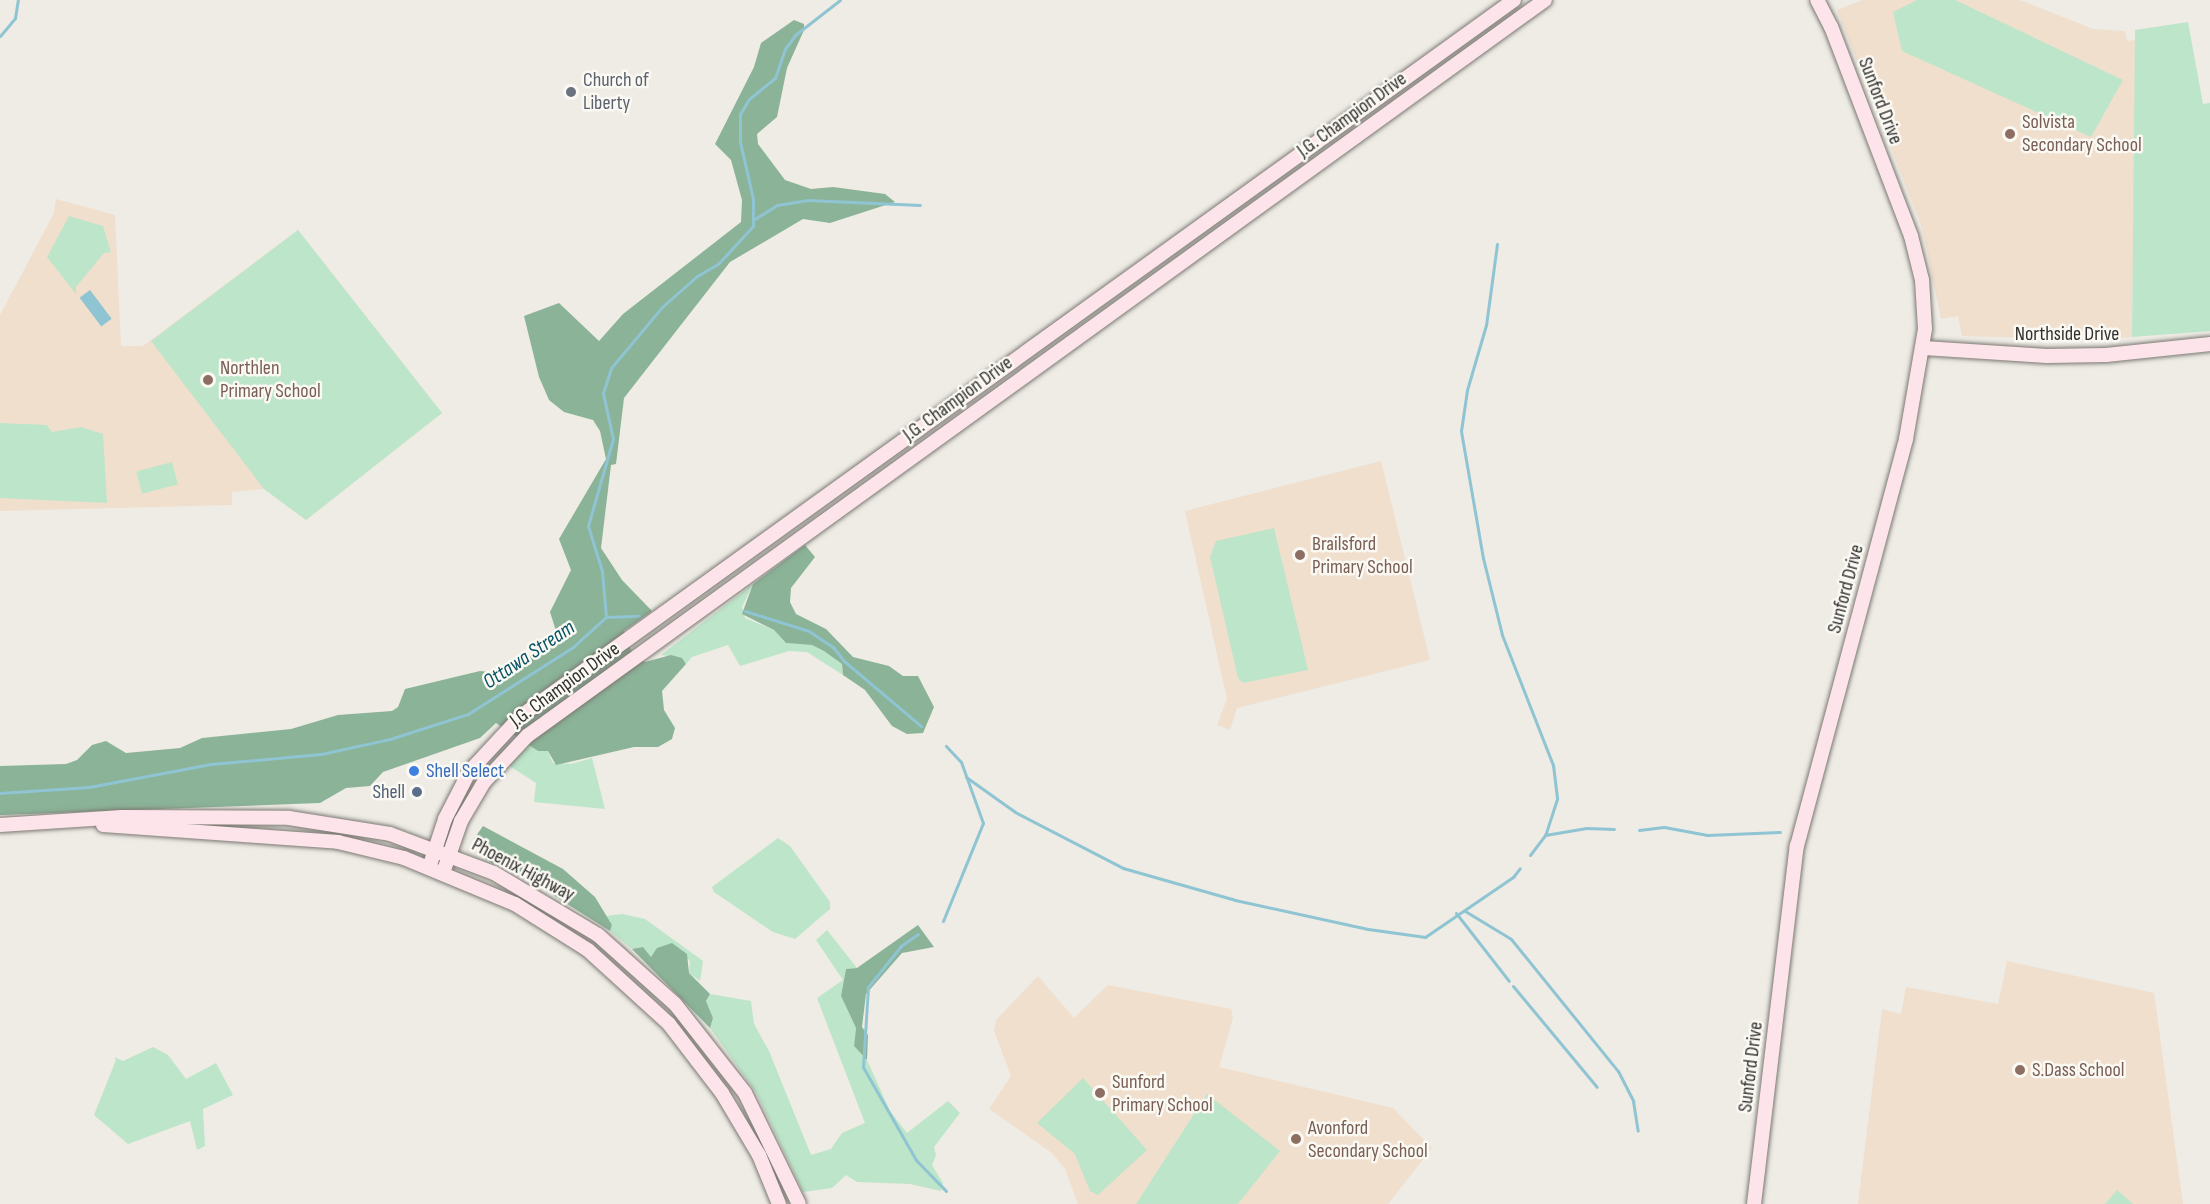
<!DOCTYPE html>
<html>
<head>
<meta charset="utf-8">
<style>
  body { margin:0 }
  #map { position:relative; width:2210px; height:1204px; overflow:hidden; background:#eeece5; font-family:"Sofia Sans Condensed",sans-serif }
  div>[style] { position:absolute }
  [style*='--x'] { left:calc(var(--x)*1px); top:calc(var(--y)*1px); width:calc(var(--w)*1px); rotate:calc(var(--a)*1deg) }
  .education>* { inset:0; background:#f0dfcd }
  .green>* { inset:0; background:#bde5c9; transform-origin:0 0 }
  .forest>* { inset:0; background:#8bb398 }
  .water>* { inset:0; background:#8fc4d3; transform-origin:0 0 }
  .stream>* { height:3px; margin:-1.5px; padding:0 1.5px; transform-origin:1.5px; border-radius:1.5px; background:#8fc4d3 }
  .roads { filter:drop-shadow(0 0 2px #7b7973) drop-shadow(0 0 2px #7b7973) }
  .secondary>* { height:14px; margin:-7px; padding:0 7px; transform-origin:7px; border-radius:7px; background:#fde4ea }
  .dots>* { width:16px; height:16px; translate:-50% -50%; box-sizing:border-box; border:3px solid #fbf9f3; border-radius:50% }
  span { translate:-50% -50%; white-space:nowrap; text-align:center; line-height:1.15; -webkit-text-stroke:5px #fbf9f3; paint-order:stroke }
  .worship-label { font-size:20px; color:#5b616d }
  .left { translate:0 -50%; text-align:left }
  .street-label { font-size:20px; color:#31302e }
  .education-label { font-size:20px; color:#785e54 }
  .shop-label { font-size:20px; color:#366cbe }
  .service-label { font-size:20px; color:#4e5e75 }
  .right { translate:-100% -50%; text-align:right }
  .water-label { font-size:21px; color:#045262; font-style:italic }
</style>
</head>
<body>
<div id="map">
  <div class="education">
    <i style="clip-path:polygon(1863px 0,2020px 0,2093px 29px,2125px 31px,2127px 41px,2136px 40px,2132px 337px,2094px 340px,1962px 336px,1958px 316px,1941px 319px,1922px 227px,1837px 10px)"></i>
    <i style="clip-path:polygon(56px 199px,115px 215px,121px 346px,143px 346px,298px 230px,442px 413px,306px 520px,264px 489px,232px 492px,232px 505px,0 511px,0 315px,54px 213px)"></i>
    <i style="clip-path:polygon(1381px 461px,1430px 660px,1237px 708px,1230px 730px,1217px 725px,1227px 699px,1185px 511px)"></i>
    <i style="clip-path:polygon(2007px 961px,2154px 993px,2183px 1204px,1858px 1204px,1882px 1009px,1901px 1014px,1906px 987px,1998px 1004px)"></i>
    <i style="clip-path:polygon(1038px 976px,1074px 1018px,1108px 985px,1231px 1009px,1233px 1018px,1219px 1067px,1393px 1108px,1432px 1148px,1388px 1204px,1078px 1204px,1065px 1169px,1052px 1153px,989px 1109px,1011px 1076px,994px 1031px,996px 1020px)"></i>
  </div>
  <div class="green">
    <i style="clip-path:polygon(1917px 0,1955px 0,2123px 80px,2091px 137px,1902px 51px,1893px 12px)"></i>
    <i style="clip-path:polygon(2188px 22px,2203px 104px,2210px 103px,2210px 331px,2132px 337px,2135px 30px)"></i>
    <i style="clip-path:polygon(69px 216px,103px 226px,111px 252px,104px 253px,76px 287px,76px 294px,47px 257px)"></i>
    <i style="clip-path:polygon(298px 230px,442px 413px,306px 520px,264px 489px,151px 341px)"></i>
    <i style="clip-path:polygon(0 423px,47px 425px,52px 432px,81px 427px,103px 434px,107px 503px,0 498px)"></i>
    <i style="left:172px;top:462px;width:23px;height:37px;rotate:75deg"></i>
    <i style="clip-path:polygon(1274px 528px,1308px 670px,1243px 683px,1238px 678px,1210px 557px,1216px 541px)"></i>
    <i style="clip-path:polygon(753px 584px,742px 607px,745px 618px,774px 630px,786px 643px,812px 645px,824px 651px,842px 664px,843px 675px,807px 652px,789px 651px,740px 666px,728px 645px,692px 657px,686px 664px,682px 658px,661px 655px)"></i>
    <i style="clip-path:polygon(527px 744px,548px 751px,553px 763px,571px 764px,592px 758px,605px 809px,534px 802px,536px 783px,508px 765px)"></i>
    <i style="clip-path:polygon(778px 838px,790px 846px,830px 902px,830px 909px,795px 939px,773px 932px,714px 892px,712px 887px)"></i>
    <i style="clip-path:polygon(622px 914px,645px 919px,703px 961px,700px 981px,689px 973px,690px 962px,682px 950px,676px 948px,651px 957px,643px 947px,632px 949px,610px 931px,612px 925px,606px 916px)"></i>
    <i style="clip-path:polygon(827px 930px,857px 968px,846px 969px,841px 996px,856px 1028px,854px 1046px,867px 1060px,890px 1111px,907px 1133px,948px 1101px,960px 1113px,934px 1147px,936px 1155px,932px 1165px,943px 1183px,941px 1191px,910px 1184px,857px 1182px,846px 1175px,832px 1188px,803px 1192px,757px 1094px,710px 1028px,713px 1018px,706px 1001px,710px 994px,751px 1001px,754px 1024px,769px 1051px,811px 1155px,831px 1149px,842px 1133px,865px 1123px,817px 998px,843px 980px,816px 940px)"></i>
    <i style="clip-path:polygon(153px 1047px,168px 1055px,186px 1079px,216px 1063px,233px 1095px,203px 1109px,205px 1146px,197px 1150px,190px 1121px,128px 1144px,94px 1115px,116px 1060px,114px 1057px,123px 1061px)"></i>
    <i style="clip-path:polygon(1083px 1078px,1147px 1150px,1098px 1195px,1090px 1191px,1075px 1154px,1037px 1123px)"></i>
    <i style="clip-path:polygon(1207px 1094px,1280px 1151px,1238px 1204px,1136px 1204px)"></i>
    <i style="clip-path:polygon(2117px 1190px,2133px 1204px,2105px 1204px)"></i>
  </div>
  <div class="forest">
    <i style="clip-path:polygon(794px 20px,804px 24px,804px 30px,787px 68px,777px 117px,757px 134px,758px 144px,785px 180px,811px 189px,833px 187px,885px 194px,895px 202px,830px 223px,803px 219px,730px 262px,624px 398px,616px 464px,611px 465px,601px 548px,622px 580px,652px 611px,624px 631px,632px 653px,645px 662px,671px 655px,682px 658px,686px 664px,662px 691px,664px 710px,675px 728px,672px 739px,658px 747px,634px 747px,556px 765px,548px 751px,538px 751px,496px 723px,480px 738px,383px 772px,370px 786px,346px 788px,320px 803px,0 815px,0 766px,66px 764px,77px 760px,92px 745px,106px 741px,126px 753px,180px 748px,202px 738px,291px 729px,338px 715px,392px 711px,398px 707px,405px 689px,480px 671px,506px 674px,557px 634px,550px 612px,571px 570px,559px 539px,606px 459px,600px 431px,593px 420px,564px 412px,549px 400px,539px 377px,524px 316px,559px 303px,599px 341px,623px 314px,741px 222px,742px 200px,731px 160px,715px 144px,754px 67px,761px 43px)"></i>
    <i style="clip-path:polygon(805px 545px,815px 557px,791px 588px,790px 602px,796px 614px,826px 629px,853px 657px,889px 666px,903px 676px,918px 676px,934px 707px,923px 733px,907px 734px,892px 726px,865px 690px,843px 675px,842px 664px,824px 651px,812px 645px,786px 643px,774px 630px,742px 614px,753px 584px)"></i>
    <i style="clip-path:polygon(483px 826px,563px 869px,595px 897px,612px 925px,610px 931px,537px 885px,486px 860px,474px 839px)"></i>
    <i style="clip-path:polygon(918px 925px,934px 947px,902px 953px,866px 994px,862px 1027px,868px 1035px,867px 1060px,854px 1046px,856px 1028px,841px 996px,846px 969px,857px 968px)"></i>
    <i style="clip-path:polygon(672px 943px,687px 954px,689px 973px,710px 994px,706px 1001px,713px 1018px,710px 1028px,632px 949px,643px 947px,651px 957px,657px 948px)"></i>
  </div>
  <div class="water">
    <i style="left:90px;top:290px;width:36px;height:13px;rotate:53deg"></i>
  </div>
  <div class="stream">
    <i style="--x:0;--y:36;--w:23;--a:-50"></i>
    <i style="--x:15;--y:18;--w:18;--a:-81"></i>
    <i style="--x:753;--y:220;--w:28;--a:-32"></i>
    <i style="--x:777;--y:205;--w:30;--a:-9"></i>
    <i style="--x:807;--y:200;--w:113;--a:2.5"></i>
    <i style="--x:1497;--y:244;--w:82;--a:97.7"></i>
    <i style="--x:1486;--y:325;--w:68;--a:106.3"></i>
    <i style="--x:1467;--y:390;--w:41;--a:98.3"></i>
    <i style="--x:1461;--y:431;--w:129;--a:80.2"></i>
    <i style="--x:1483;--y:558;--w:79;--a:76.1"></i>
    <i style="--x:1502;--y:635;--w:140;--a:68.6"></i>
    <i style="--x:1553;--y:765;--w:34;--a:83"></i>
    <i style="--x:1557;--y:799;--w:38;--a:108"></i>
    <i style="--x:745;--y:611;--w:67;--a:17.4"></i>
    <i style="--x:809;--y:631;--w:29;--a:34"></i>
    <i style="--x:833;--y:647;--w:18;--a:52"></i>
    <i style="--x:844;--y:661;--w:101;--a:40.2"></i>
    <i style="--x:606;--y:617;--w:33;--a:-2"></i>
    <i style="--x:966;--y:777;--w:60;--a:35.5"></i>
    <i style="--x:1015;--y:812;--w:122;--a:27.4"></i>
    <i style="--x:1123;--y:868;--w:116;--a:15.9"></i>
    <i style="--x:1235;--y:900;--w:136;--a:12.3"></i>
    <i style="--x:1368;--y:929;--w:58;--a:8"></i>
    <i style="--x:1425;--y:937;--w:107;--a:-34.3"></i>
    <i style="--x:1513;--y:877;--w:11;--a:-52"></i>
    <i style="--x:0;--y:793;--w:89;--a:-3.9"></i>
    <i style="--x:89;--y:787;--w:124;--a:-10.7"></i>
    <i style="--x:211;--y:764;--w:110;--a:-5.2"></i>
    <i style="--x:321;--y:754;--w:71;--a:-12.3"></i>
    <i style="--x:390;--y:739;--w:82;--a:-17.8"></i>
    <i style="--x:468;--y:714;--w:125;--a:-32.5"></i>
    <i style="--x:573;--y:647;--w:45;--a:-42.3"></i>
    <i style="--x:606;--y:617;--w:46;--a:-95"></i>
    <i style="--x:602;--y:571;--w:47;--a:-107.3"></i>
    <i style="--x:588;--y:526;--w:91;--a:-74"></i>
    <i style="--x:613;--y:439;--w:47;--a:-102.3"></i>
    <i style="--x:603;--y:393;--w:26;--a:-72"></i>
    <i style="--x:611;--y:368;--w:80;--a:-50.1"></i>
    <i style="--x:662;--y:307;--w:47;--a:-41.5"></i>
    <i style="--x:697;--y:276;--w:24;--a:-30"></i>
    <i style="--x:718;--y:264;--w:52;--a:-47.4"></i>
    <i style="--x:753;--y:226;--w:27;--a:-90"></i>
    <i style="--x:753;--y:199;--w:58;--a:-102.8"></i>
    <i style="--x:740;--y:142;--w:28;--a:-90"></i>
    <i style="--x:740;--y:114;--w:17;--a:-59"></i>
    <i style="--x:749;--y:99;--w:33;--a:-39"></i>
    <i style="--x:775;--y:78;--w:31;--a:-71"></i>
    <i style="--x:785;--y:49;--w:17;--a:-54"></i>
    <i style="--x:795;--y:35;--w:57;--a:-37.9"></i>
    <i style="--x:1639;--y:830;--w:25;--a:-7"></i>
    <i style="--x:1664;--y:827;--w:44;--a:10.5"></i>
    <i style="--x:1707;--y:835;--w:73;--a:-2.4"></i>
    <i style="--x:1530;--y:855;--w:25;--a:-53"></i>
    <i style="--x:1545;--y:835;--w:42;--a:-9.7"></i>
    <i style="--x:1586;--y:828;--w:28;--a:2"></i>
    <i style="--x:1465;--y:911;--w:54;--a:31.3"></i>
    <i style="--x:1511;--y:939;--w:170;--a:51"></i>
    <i style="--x:1618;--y:1071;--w:34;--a:63"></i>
    <i style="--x:1633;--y:1101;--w:30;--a:81"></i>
    <i style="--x:1456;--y:913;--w:86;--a:52.1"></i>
    <i style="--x:943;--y:921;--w:106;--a:-67.8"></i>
    <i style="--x:983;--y:823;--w:65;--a:-109.8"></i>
    <i style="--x:961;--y:762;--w:22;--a:-133"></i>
    <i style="--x:918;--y:934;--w:21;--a:145"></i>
    <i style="--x:901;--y:946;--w:53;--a:128.8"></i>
    <i style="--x:868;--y:987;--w:80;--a:93.6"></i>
    <i style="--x:863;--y:1067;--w:107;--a:60.3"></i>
    <i style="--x:916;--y:1160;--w:43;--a:45.9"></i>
    <i style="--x:1513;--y:986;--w:131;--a:50.3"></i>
  </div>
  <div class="roads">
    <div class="secondary">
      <i style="--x:1924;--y:348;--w:123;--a:3.7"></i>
      <i style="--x:2047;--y:356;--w:59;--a:-1"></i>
      <i style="--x:2106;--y:355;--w:105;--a:-6"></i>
      <i style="--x:0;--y:825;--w:122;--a:-3.8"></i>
      <i style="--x:122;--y:817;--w:167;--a:0.3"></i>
      <i style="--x:289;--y:818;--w:102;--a:9"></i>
      <i style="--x:390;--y:834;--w:111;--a:20.6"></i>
      <i style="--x:494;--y:873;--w:121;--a:30.8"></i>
      <i style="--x:598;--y:935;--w:103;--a:41.9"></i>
      <i style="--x:675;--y:1004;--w:113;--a:51.8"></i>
      <i style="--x:745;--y:1093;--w:123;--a:64.1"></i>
      <i style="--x:103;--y:825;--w:236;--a:4.1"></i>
      <i style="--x:338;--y:842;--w:68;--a:13.6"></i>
      <i style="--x:404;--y:858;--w:120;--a:22.5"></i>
      <i style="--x:515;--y:904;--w:86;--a:32.2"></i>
      <i style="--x:588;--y:950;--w:110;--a:42.4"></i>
      <i style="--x:669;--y:1024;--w:87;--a:52.5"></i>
      <i style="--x:722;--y:1093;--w:72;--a:59.2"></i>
      <i style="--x:759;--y:1155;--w:53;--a:67.8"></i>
      <i style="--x:429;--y:868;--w:52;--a:-71.9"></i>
      <i style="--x:445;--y:819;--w:53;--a:-62.9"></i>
      <i style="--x:469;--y:772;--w:76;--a:-47.1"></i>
      <i style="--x:521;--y:716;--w:1224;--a:-35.79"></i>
      <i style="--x:443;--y:873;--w:55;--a:-70.9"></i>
      <i style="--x:461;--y:821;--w:45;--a:-59.5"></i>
      <i style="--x:484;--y:782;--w:63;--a:-46.9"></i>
      <i style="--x:527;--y:736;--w:1256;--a:-35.87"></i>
      <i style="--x:1754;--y:1204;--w:361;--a:-83.2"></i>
      <i style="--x:1797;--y:846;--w:421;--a:-75"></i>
      <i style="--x:1906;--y:439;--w:112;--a:-80.2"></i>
      <i style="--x:1925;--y:329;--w:49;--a:-93.5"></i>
      <i style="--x:1922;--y:280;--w:45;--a:-104"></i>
      <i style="--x:1911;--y:236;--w:224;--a:-110.9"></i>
      <i style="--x:1831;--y:27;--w:30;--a:-117"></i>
    </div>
  </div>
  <div class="dots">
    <i style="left:571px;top:92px;background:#6b7280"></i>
    <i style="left:2010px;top:134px;background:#8d6e63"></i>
    <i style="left:208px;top:380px;background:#8d6e63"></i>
    <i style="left:1300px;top:555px;background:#8d6e63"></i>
    <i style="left:414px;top:771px;background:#3f7fe0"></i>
    <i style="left:417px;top:792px;background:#5c6f8a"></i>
    <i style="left:2020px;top:1070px;background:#8d6e63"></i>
    <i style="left:1100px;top:1093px;background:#8d6e63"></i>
    <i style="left:1296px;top:1139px;background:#8d6e63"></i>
  </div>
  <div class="worship-label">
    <span class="left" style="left:583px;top:92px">Church of<br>Liberty</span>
  </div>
  <div class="street-label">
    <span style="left:1880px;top:101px;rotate:69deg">Sunford Drive</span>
    <span style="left:1352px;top:115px;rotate:-36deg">J.G. Champion Drive</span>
    <span style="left:2067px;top:334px">Northside Drive</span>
    <span style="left:958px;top:399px;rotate:-36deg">J.G. Champion Drive</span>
    <span style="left:1846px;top:589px;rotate:-75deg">Sunford Drive</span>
    <span style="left:565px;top:685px;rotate:-36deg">J.G. Champion Drive</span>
    <span style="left:523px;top:870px;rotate:28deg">Phoenix Highway</span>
    <span style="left:1751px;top:1067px;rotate:-83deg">Sunford Drive</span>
  </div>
  <div class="education-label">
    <span class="left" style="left:2022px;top:134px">Solvista<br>Secondary School</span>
    <span class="left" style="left:220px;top:380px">Northlen<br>Primary School</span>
    <span class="left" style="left:1312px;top:556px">Brailsford<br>Primary School</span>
    <span class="left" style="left:2032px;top:1070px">S.Dass School</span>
    <span class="left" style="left:1112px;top:1094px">Sunford<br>Primary School</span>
    <span class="left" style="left:1308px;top:1140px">Avonford<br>Secondary School</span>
  </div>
  <div class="shop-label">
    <span class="left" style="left:426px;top:771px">Shell Select</span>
  </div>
  <div class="service-label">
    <span class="right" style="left:405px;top:792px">Shell</span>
  </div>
  <div class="water-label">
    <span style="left:529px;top:655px;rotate:-34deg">Ottawa Stream</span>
  </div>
</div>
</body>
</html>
